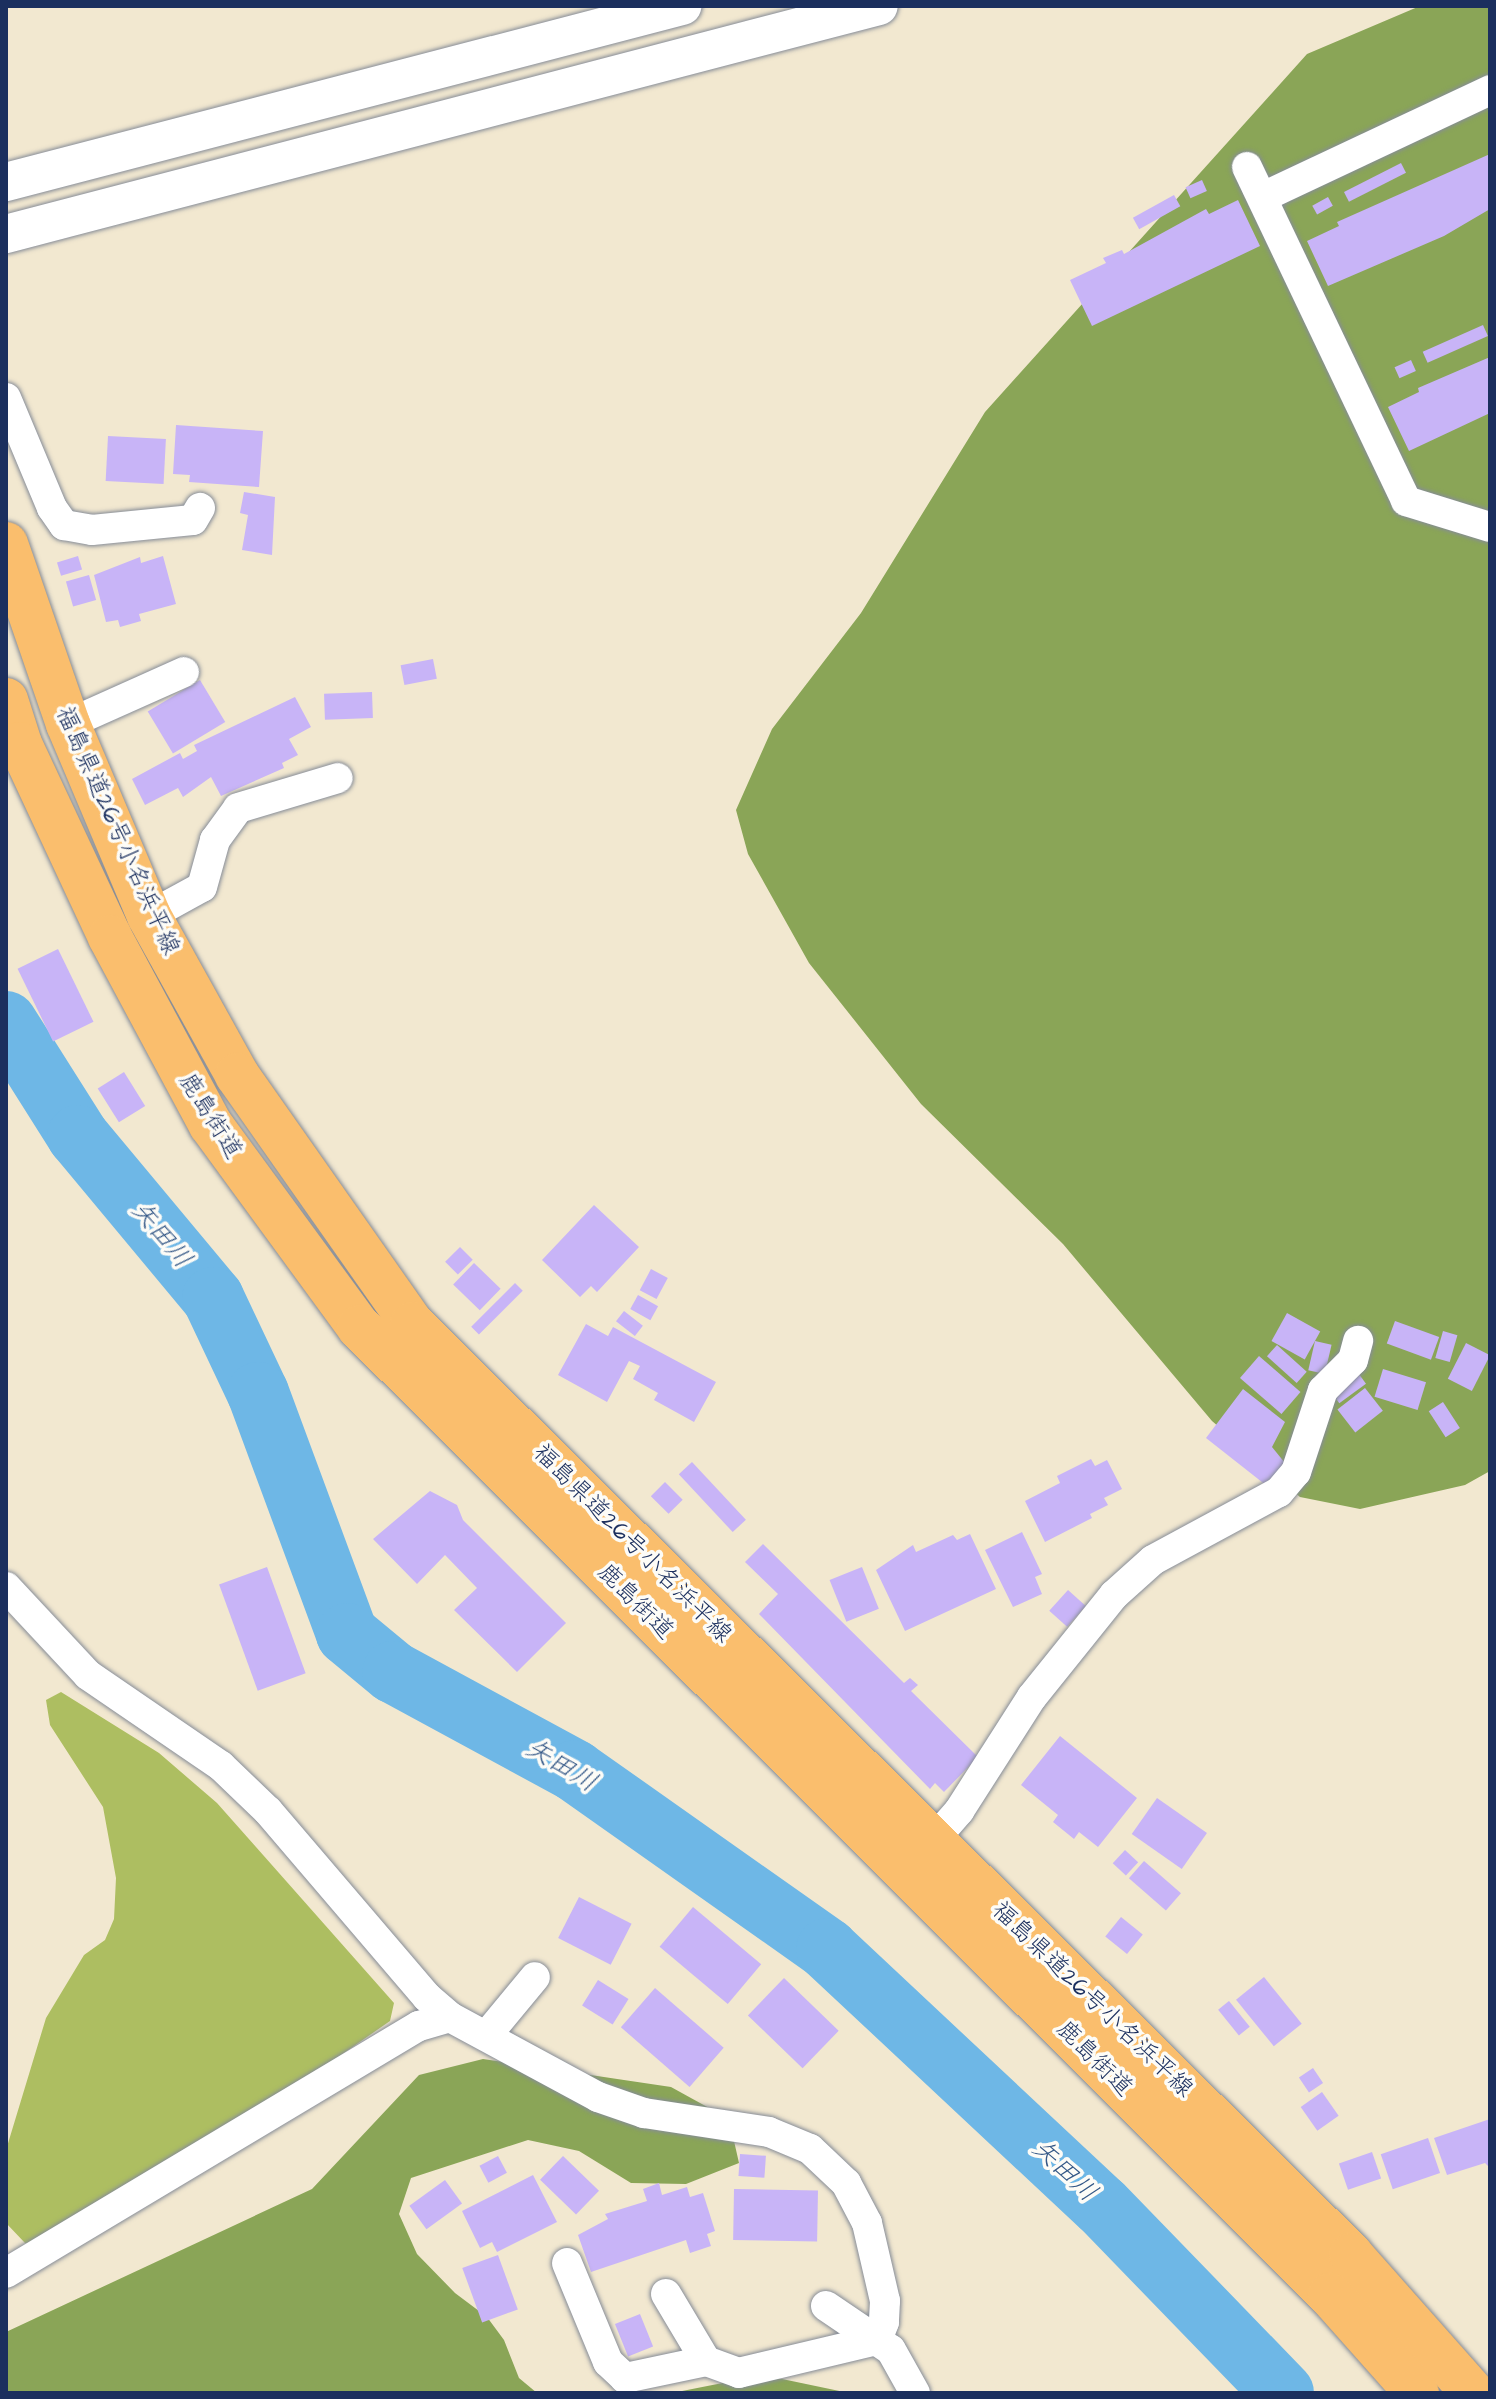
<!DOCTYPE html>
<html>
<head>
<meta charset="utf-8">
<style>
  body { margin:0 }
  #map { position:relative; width:1496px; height:2399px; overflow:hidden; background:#f2e8d0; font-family:"Architects Daughter","Klee One",sans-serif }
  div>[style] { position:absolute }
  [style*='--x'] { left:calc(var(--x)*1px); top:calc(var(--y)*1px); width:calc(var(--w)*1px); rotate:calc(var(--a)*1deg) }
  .green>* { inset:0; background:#adbe61 }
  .forest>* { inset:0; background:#8aa557 }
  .river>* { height:62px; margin:-31px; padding:0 31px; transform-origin:31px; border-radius:31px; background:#6eb7e6 }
  .building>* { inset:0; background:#c8b4f7; transform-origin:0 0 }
  .roads { filter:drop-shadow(0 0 2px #868c97) drop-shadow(0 0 2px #868c97) }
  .minor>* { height:30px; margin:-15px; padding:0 15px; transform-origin:15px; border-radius:15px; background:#fff }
  .tertiary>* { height:38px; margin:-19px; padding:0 19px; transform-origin:19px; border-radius:19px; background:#fff }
  .primary>* { height:44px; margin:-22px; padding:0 22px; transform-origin:22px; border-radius:22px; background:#fabe6d }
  span { translate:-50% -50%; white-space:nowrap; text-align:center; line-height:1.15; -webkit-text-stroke:7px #fdfcf7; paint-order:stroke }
  .street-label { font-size:24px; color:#1b2f5e }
  .water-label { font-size:26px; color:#345887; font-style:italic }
  .frame { position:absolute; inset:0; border:8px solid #1b2f5e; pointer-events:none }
</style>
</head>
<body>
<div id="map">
  <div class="green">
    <i style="clip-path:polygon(61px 1692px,159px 1753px,217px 1803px,394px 2003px,390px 2021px,60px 2250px,25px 2243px,6px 2223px,6px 2150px,46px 2018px,84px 1955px,105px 1940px,114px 1919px,116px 1878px,103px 1807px,50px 1725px,46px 1700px)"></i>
  </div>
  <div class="forest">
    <i style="clip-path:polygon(1420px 6px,1490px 6px,1490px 1471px,1465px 1485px,1360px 1509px,1300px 1497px,1212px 1421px,1063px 1244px,921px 1104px,809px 963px,748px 854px,736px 810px,772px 729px,861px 613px,985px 412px,1307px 54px)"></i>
    <i style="clip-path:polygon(483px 2059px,671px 2087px,729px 2119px,739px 2163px,686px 2184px,631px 2183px,579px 2151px,528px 2140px,411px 2178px,399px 2214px,417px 2254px,455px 2293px,487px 2317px,504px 2340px,519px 2378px,537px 2393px,6px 2393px,6px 2332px,312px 2189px,419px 2075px)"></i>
    <i style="clip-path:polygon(763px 2375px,849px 2393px,672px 2393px)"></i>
  </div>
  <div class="river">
    <i style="--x:6;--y:1022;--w:135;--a:57.7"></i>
    <i style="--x:78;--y:1136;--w:211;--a:50.2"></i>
    <i style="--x:213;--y:1298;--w:105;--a:64.7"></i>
    <i style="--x:258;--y:1393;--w:257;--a:69.7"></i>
    <i style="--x:347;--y:1634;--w:60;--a:39.6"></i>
    <i style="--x:393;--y:1672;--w:207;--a:28.5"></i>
    <i style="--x:575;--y:1771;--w:309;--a:35.2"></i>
    <i style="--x:827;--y:1949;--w:376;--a:43.1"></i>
    <i style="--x:1102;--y:2206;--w:260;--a:45.9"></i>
  </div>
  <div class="building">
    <i style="clip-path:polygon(1490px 154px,1490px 209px,1444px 236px,1328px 286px,1307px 241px,1339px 226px,1337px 222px)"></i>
    <i style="left:1401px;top:163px;width:11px;height:64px;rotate:63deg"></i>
    <i style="left:1202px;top:180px;width:12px;height:18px;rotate:66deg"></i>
    <i style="left:1174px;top:195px;width:13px;height:47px;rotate:61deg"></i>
    <i style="left:1328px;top:197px;width:10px;height:18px;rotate:61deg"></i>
    <i style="clip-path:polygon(1238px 200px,1260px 246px,1092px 326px,1070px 280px,1106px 263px,1103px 258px,1122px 250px,1124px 254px,1206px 209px,1209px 214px)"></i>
    <i style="left:1483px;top:325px;width:12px;height:66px;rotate:66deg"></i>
    <i style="clip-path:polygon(1490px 357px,1490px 413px,1409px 451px,1388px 407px,1419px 392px,1418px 388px)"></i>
    <i style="left:1411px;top:360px;width:12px;height:18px;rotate:66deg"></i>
    <i style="clip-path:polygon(176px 425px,263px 431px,259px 487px,189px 482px,190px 475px,173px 474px)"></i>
    <i style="left:108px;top:436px;width:58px;height:45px;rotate:3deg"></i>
    <i style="clip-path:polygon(244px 492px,275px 497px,272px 555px,242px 550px,248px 515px,240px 513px)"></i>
    <i style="left:78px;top:556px;width:14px;height:22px;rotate:73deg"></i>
    <i style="clip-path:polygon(163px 556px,176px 604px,139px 614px,141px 621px,120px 627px,118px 620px,106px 622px,94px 575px,140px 557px,141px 563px)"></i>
    <i style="left:89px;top:575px;width:26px;height:24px;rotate:74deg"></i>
    <i style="left:433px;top:659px;width:20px;height:33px;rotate:79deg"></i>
    <i style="left:200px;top:680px;width:49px;height:61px;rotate:59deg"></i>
    <i style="left:372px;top:692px;width:26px;height:48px;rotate:88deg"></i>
    <i style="clip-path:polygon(295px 697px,311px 727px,289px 739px,298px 755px,282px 763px,284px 768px,221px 796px,211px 777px,183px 797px,178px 788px,145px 805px,132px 779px,180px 753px,183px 759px,197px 751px,194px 745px)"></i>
    <i style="left:58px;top:949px;width:81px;height:45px;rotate:64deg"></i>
    <i style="left:124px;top:1072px;width:40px;height:31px;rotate:58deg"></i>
    <i style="clip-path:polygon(594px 1205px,639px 1247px,597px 1292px,591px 1286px,580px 1297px,542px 1260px)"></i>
    <i style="left:460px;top:1247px;width:18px;height:21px;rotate:45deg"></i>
    <i style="left:474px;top:1263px;width:37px;height:30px;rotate:44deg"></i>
    <i style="left:651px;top:1269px;width:19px;height:24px;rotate:28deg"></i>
    <i style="left:515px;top:1283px;width:11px;height:62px;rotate:45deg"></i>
    <i style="left:638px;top:1295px;width:23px;height:16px;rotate:29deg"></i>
    <i style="left:624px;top:1311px;width:24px;height:13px;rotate:38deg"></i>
    <i style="left:1287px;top:1313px;width:38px;height:32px;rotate:29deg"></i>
    <i style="left:1395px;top:1321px;width:47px;height:24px;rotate:20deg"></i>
    <i style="clip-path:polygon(586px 1324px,608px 1336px,613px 1327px,716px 1382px,694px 1422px,654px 1400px,658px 1393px,633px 1379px,640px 1366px,629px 1361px,607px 1402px,558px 1375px)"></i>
    <i style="left:1443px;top:1331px;width:15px;height:28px;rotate:16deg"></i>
    <i style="left:1315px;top:1341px;width:17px;height:30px;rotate:13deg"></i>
    <i style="left:1466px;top:1343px;width:27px;height:40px;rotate:27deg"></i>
    <i style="left:1277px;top:1345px;width:40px;height:15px;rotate:42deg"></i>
    <i style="left:1259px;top:1356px;width:55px;height:29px;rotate:41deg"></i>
    <i style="left:1383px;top:1369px;width:45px;height:29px;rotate:17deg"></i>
    <i style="left:1356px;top:1370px;width:17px;height:33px;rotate:54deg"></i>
    <i style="left:1365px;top:1388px;width:29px;height:35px;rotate:52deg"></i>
    <i style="clip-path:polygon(1243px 1389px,1285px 1422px,1272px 1447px,1285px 1463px,1267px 1486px,1206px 1438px)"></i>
    <i style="left:1443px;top:1402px;width:31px;height:17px;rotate:57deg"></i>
    <i style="clip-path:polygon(1091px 1459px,1095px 1466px,1107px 1460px,1122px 1489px,1104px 1498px,1108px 1505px,1090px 1514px,1092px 1518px,1045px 1542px,1025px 1501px,1060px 1483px,1057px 1476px)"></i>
    <i style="left:692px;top:1462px;width:79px;height:18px;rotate:47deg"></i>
    <i style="left:665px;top:1482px;width:25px;height:20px;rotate:45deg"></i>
    <i style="clip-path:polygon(430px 1491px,457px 1505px,463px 1520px,566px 1623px,517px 1672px,454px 1610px,477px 1588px,445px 1555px,417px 1584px,373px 1539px)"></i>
    <i style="clip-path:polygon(1022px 1532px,1042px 1574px,1035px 1577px,1042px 1594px,1013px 1607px,985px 1550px)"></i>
    <i style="clip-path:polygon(970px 1534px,996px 1589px,905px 1631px,876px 1570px,913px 1545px,916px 1552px,953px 1535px,957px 1540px)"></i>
    <i style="clip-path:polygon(763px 1544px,904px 1683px,910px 1678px,918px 1685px,911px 1691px,978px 1757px,944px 1792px,935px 1783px,930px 1789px,759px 1614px,778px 1594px,745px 1562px)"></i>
    <i style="left:267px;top:1567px;width:113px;height:51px;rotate:70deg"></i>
    <i style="left:862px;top:1567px;width:45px;height:35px;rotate:68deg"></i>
    <i style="left:1068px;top:1590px;width:24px;height:28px;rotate:42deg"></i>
    <i style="clip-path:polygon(1060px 1736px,1137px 1798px,1098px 1847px,1079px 1832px,1074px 1839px,1053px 1822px,1058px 1815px,1021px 1785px)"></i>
    <i style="left:1157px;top:1798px;width:61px;height:44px;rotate:35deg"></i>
    <i style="left:1125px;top:1850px;width:18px;height:18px;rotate:43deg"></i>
    <i style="left:1144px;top:1861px;width:49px;height:23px;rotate:41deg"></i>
    <i style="left:579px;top:1897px;width:59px;height:46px;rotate:27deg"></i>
    <i style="left:693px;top:1907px;width:89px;height:52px;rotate:40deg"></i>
    <i style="left:1121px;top:1917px;width:28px;height:25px;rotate:39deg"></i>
    <i style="left:1264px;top:1977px;width:60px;height:36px;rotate:51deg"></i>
    <i style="left:784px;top:1978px;width:76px;height:52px;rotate:44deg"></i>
    <i style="left:598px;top:1980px;width:36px;height:30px;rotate:32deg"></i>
    <i style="left:655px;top:1988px;width:91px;height:52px;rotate:41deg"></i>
    <i style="left:1229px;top:2001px;width:33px;height:14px;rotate:51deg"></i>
    <i style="left:1313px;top:2068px;width:18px;height:17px;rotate:56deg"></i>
    <i style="left:1322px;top:2092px;width:29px;height:26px;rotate:55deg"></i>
    <i style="clip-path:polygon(1490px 2119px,1490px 2168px,1485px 2163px,1447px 2175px,1434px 2138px)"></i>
    <i style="left:1428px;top:2138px;width:37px;height:50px;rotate:71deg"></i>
    <i style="left:1372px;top:2152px;width:28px;height:35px;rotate:71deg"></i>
    <i style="left:740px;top:2154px;width:26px;height:22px;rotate:4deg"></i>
    <i style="left:498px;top:2156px;width:19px;height:21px;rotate:62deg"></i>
    <i style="left:563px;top:2156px;width:50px;height:33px;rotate:44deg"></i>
    <i style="clip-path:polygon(533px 2175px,557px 2222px,497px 2252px,492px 2242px,480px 2248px,462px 2211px)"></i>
    <i style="left:445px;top:2180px;width:29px;height:44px;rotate:54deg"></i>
    <i style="clip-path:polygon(659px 2183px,662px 2195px,687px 2187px,690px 2197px,703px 2193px,715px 2231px,707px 2234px,711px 2246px,690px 2253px,686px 2240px,591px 2272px,578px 2235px,608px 2219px,605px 2214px,647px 2201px,643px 2189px)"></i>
    <i style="left:734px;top:2189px;width:84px;height:51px;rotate:1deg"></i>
    <i style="left:498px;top:2255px;width:58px;height:38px;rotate:70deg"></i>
    <i style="left:640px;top:2314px;width:35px;height:27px;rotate:68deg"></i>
  </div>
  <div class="roads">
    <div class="minor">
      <i style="--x:1247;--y:167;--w:370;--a:64.5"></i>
      <i style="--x:1406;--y:501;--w:88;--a:17.2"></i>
      <i style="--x:1263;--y:197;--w:251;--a:-25.2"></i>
      <i style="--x:6;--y:398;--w:119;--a:67.3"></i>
      <i style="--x:52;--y:508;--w:21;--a:55"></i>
      <i style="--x:64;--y:525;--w:28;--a:10"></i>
      <i style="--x:92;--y:530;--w:101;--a:-5.7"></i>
      <i style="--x:193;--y:520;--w:14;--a:-60"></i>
      <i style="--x:68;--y:724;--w:127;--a:-24.1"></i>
      <i style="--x:149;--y:916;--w:60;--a:-28.7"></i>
      <i style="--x:202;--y:887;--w:49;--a:-74.5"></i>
      <i style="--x:215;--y:840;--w:39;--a:-54"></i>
      <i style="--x:238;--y:808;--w:104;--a:-16.7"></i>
      <i style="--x:6;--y:1587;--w:120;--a:47"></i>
      <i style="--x:88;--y:1675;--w:161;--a:34.4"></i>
      <i style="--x:221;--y:1766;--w:65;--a:43.8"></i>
      <i style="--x:268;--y:1811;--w:245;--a:49.5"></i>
      <i style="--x:427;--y:1997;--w:30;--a:41"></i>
      <i style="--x:450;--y:2017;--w:168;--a:28.4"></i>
      <i style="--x:598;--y:2097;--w:49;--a:19.2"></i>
      <i style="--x:644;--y:2113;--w:126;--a:8.6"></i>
      <i style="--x:769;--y:2132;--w:44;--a:22.5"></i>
      <i style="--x:810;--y:2149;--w:50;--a:43.4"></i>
      <i style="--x:846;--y:2183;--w:45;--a:62.3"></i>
      <i style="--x:867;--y:2223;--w:80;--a:77"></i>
      <i style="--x:885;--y:2301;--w:21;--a:93"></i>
      <i style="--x:884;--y:2322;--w:19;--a:111"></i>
      <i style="--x:877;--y:2340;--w:142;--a:166.6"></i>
      <i style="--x:739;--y:2373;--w:35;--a:-160"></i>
      <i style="--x:706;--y:2361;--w:83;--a:168.1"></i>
      <i style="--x:625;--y:2378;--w:23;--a:-137"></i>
      <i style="--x:608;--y:2362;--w:107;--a:-112.5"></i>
      <i style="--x:931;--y:1843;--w:43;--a:-48.8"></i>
      <i style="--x:959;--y:1811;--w:135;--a:-57.4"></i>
      <i style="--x:1032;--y:1697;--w:131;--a:-51.2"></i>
      <i style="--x:1114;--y:1595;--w:52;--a:-41.9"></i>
      <i style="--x:1153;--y:1560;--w:143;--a:-28.4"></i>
      <i style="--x:1279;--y:1492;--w:26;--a:-50"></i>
      <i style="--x:1296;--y:1472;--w:86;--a:-71.8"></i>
      <i style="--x:1323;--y:1390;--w:42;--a:-45"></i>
      <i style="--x:1353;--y:1360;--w:20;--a:-75"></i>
      <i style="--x:487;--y:2035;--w:75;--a:-50.4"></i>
      <i style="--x:6;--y:2273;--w:481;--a:-30.9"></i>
      <i style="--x:419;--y:2026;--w:32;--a:-16"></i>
      <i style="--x:666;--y:2294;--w:78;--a:59.2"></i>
      <i style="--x:826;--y:2306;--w:78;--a:34.1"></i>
      <i style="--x:891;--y:2350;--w:49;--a:60.8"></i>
    </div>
    <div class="tertiary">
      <i style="--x:6;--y:182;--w:699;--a:-14.59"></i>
      <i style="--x:6;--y:234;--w:902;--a:-14.64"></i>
    </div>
    <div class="primary">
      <i style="--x:6;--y:544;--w:190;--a:71"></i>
      <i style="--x:68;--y:724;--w:208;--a:67.1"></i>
      <i style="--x:149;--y:916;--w:182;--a:61"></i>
      <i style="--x:237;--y:1075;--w:304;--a:54.9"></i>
      <i style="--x:412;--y:1324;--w:1322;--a:44.75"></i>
      <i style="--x:1351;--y:2255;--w:184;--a:48.5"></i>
      <i style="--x:6;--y:700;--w:46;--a:72.3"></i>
      <i style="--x:20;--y:744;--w:213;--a:65"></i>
      <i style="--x:110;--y:937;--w:213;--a:61.8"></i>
      <i style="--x:211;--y:1125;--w:250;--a:53.8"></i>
      <i style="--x:359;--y:1327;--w:1371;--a:44.91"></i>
      <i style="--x:1330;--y:2295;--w:131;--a:48.4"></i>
    </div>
  </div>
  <div class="street-label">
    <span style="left:117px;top:831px;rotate:66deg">福島県道26号小名浜平線</span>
    <span style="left:210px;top:1116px;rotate:58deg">鹿島街道</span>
    <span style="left:632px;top:1544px;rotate:45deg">福島県道26号小名浜平線</span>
    <span style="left:635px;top:1602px;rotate:45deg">鹿島街道</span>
    <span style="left:1092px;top:2000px;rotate:44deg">福島県道26号小名浜平線</span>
    <span style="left:1094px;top:2059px;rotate:45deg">鹿島街道</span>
  </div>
  <div class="water-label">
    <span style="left:161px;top:1235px;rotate:50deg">矢田川</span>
    <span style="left:561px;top:1766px;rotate:31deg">矢田川</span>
    <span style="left:1064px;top:2171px;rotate:43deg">矢田川</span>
  </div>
  <div class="frame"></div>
</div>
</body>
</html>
